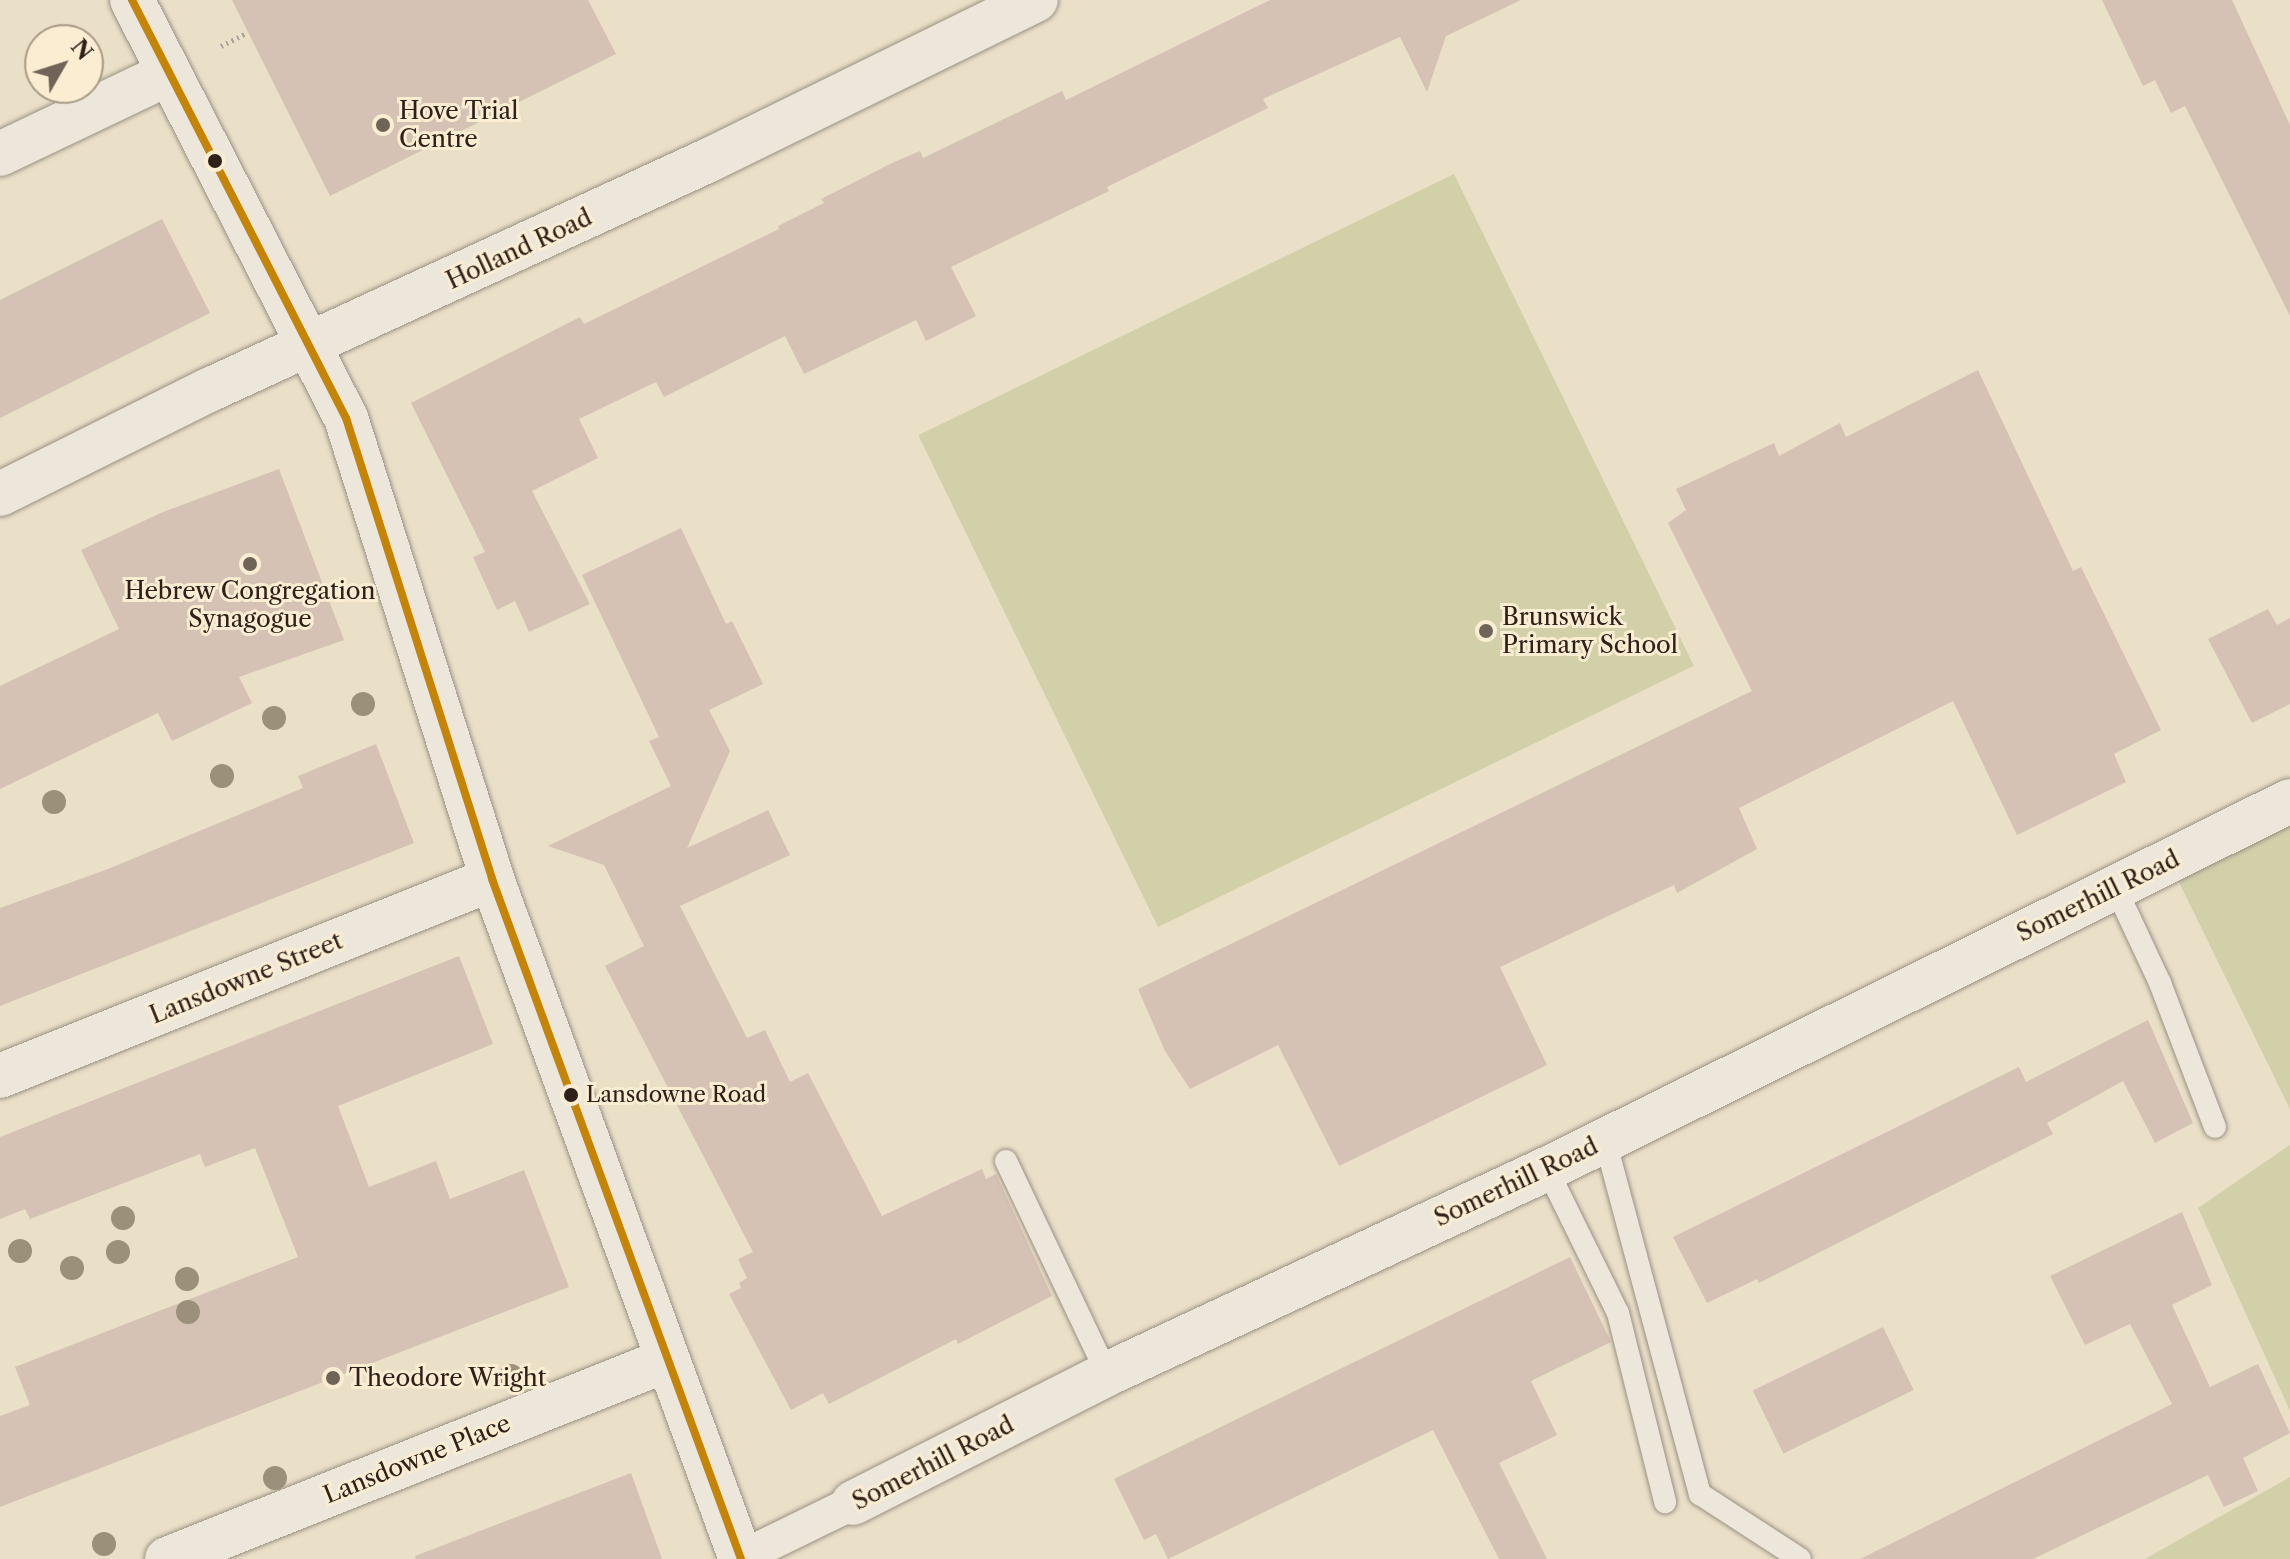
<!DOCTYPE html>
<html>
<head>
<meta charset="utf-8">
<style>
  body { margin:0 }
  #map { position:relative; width:2290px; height:1559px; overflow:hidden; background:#eadfc7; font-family:"Libre Caslon Text",serif }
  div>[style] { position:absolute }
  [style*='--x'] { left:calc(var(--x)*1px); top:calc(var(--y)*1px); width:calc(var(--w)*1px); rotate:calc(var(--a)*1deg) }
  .green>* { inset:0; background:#d2d0a8; transform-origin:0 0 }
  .building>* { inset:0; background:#d5c2b5; transform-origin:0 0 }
  .path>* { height:5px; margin-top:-2.5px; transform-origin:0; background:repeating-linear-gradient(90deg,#a9a49b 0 2px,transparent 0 6px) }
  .roads { filter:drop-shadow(0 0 2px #999183) drop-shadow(0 0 2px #999183) }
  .service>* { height:22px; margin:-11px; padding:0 11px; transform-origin:11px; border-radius:11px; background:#ede7db }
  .pedestrian>* { height:34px; margin:-17px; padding:0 17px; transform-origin:17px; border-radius:17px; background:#ede7db }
  .minor>* { height:44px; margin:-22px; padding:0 22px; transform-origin:22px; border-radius:22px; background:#ede7db }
  .bus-1>* { height:8px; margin:-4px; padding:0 4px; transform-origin:4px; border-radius:4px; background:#c58406 }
  .trees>* { width:24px; height:24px; margin:-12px; border-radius:50%; background:#9b917b }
  .dots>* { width:22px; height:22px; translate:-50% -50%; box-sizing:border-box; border:4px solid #faedd2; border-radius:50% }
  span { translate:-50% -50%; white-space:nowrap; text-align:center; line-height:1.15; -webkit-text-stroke:6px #faedd2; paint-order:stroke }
  .bus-label { font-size:22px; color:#2f201a }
  .left { translate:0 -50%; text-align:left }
  .poi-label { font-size:24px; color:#2f201a }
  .street-label { font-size:24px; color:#2f201a }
  .north { position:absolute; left:24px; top:24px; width:80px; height:80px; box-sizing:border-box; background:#faedd2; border:2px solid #a99b88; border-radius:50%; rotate:51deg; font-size:22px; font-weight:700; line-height:32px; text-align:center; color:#2f201a }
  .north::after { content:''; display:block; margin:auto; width:28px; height:36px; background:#706357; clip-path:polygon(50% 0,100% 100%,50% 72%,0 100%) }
</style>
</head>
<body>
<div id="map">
  <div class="green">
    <i style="left:1454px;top:174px;width:547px;height:596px;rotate:64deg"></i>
    <i style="clip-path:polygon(2290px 822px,2290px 1109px,2174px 872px)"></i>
    <i style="clip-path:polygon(2290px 1145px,2290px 1411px,2198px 1208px)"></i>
    <i style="clip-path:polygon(2290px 1476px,2290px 1559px,2145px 1559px,2290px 1477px)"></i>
  </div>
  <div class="building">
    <i style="clip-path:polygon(232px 0,588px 0,616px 54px,330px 196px)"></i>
    <i style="clip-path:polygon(1270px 0,1521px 0,1446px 36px,1427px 92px,1400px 37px,1263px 99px,1268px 108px,1107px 187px,1109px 191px,951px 267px,976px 316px,926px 341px,916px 320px,804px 374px,785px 336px,664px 397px,656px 382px,579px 419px,598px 458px,532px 491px,590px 604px,529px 632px,515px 601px,497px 610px,473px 557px,485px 552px,411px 403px,580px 317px,584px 324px,779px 229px,778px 226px,824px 203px,821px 199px,892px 163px,920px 151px,923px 158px,1062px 91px,1066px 100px)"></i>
    <i style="clip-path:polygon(2102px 0,2232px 0,2290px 125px,2290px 316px,2185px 106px,2171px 113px,2155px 80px,2143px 86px)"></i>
    <i style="clip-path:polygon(162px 219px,210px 313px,0 418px,0 300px)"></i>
    <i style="clip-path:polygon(1978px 370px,2073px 571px,2081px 567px,2161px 730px,2114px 754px,2126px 782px,2017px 835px,1953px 701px,1739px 808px,1757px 849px,1677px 893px,1674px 885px,1500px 967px,1547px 1065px,1339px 1166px,1278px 1045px,1190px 1089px,1165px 1051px,1138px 989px,1752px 691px,1668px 523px,1686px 510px,1676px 489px,1774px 443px,1779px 456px,1840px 423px,1846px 437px)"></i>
    <i style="clip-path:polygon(279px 469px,344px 640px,239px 677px,252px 703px,172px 741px,158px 713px,0 789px,0 686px,119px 629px,81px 550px,163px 512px)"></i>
    <i style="clip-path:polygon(681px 528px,726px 624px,732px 621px,763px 684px,709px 710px,730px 751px,687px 848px,768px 810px,790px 855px,680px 906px,747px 1038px,765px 1030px,790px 1082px,808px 1073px,882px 1216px,982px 1169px,986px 1179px,996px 1174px,1052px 1296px,958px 1344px,956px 1339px,829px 1404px,823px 1393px,791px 1410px,729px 1294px,741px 1288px,739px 1283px,747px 1278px,738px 1259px,753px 1252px,605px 966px,644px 946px,604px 865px,548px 846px,671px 786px,649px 741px,659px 737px,582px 575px)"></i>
    <i style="clip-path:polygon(2268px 609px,2277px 625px,2290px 618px,2290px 704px,2252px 723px,2208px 639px)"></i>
    <i style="clip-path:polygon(376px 744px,414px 843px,0 1006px,0 908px,108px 869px,303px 788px,298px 776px)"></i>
    <i style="clip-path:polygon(459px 956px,493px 1044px,338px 1106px,369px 1187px,436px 1161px,450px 1199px,524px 1170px,569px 1287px,0 1507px,0 1416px,30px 1405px,15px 1367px,298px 1257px,255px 1148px,205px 1167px,200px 1154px,30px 1219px,25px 1209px,0 1219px,0 1137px)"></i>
    <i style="clip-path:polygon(2148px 1020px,2193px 1123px,2155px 1143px,2123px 1081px,2047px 1123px,2053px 1134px,1759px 1283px,1757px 1279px,1707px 1303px,1673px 1237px,2019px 1067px,2026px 1082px)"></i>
    <i style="clip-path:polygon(2182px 1212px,2212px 1285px,2172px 1305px,2210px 1387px,2258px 1364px,2290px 1433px,2243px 1458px,2258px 1491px,2224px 1507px,2208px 1475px,2033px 1559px,1860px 1559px,2172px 1404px,2130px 1324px,2085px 1345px,2050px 1276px)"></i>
    <i style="clip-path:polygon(1570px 1257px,1611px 1342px,1531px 1381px,1557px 1435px,1499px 1463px,1547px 1559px,1499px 1559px,1433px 1430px,1168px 1559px,1156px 1534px,1144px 1540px,1114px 1479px)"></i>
    <i style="left:1883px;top:1327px;width:70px;height:145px;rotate:64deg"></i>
    <i style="clip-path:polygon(631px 1473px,662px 1559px,416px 1559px,415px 1556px)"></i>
  </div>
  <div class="path">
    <i style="--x:221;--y:46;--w:30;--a:-27"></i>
  </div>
  <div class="roads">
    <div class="service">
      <i style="--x:2116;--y:889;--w:104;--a:64.9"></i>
      <i style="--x:2160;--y:983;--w:154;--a:69.1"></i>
      <i style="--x:1605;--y:1140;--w:367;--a:75"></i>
      <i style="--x:1700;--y:1494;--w:119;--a:33"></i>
      <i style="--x:1006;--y:1161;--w:236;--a:64.6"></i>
      <i style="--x:1547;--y:1169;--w:161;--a:63.8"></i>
      <i style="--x:1618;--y:1313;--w:195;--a:76"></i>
    </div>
    <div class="pedestrian">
      <i style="--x:740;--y:1558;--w:126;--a:-26"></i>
    </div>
    <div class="minor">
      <i style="--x:132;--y:0;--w:470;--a:62.9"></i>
      <i style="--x:346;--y:418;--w:484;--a:72.4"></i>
      <i style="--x:492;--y:879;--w:724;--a:69.89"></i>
      <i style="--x:0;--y:154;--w:186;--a:-25.5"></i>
      <i style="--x:0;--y:494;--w:233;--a:-26.5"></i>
      <i style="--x:209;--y:390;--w:550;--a:-24.7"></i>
      <i style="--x:709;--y:160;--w:364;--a:-26.1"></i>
      <i style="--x:0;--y:1076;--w:530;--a:-21.82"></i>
      <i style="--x:853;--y:1503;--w:285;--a:-26.9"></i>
      <i style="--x:1107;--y:1374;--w:485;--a:-25"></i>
      <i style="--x:1547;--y:1169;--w:829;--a:-26.35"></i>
      <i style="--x:167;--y:1559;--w:538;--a:-21.7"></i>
    </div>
  </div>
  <div class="bus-1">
    <i style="--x:132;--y:0;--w:470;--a:62.9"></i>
    <i style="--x:346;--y:418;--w:484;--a:72.4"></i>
    <i style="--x:492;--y:879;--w:724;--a:69.89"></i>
  </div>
  <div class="trees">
    <i style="left:363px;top:704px"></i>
    <i style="left:274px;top:718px"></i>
    <i style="left:222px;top:776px"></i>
    <i style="left:54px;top:802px"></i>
    <i style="left:123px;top:1218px"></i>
    <i style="left:20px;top:1251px"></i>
    <i style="left:118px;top:1252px"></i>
    <i style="left:72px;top:1268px"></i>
    <i style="left:187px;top:1279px"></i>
    <i style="left:188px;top:1312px"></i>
    <i style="left:511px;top:1376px"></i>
    <i style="left:275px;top:1478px"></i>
    <i style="left:104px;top:1544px"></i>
  </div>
  <div class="dots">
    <i style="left:383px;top:125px;background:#706357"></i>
    <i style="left:215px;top:161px;background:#2f201a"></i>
    <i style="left:250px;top:564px;background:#706357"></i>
    <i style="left:1486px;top:631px;background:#706357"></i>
    <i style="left:571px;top:1095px;background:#2f201a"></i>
    <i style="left:333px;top:1378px;background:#706357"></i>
  </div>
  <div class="bus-label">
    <span class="left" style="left:586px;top:1095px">Lansdowne Road</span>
  </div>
  <div class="poi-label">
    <span class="left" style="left:399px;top:125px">Hove Trial<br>Centre</span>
    <span style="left:250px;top:605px">Hebrew Congregation<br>Synagogue</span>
    <span class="left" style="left:1502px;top:631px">Brunswick<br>Primary School</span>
    <span class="left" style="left:349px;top:1378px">Theodore Wright</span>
  </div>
  <div class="street-label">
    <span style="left:519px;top:249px;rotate:-25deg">Holland Road</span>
    <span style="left:2098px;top:896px;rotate:-26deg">Somerhill Road</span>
    <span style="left:246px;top:978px;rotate:-22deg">Lansdowne Street</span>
    <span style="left:1516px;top:1182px;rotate:-25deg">Somerhill Road</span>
    <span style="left:417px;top:1459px;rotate:-22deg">Lansdowne Place</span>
    <span style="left:933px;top:1463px;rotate:-27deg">Somerhill Road</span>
  </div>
  <div class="north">N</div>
</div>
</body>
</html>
